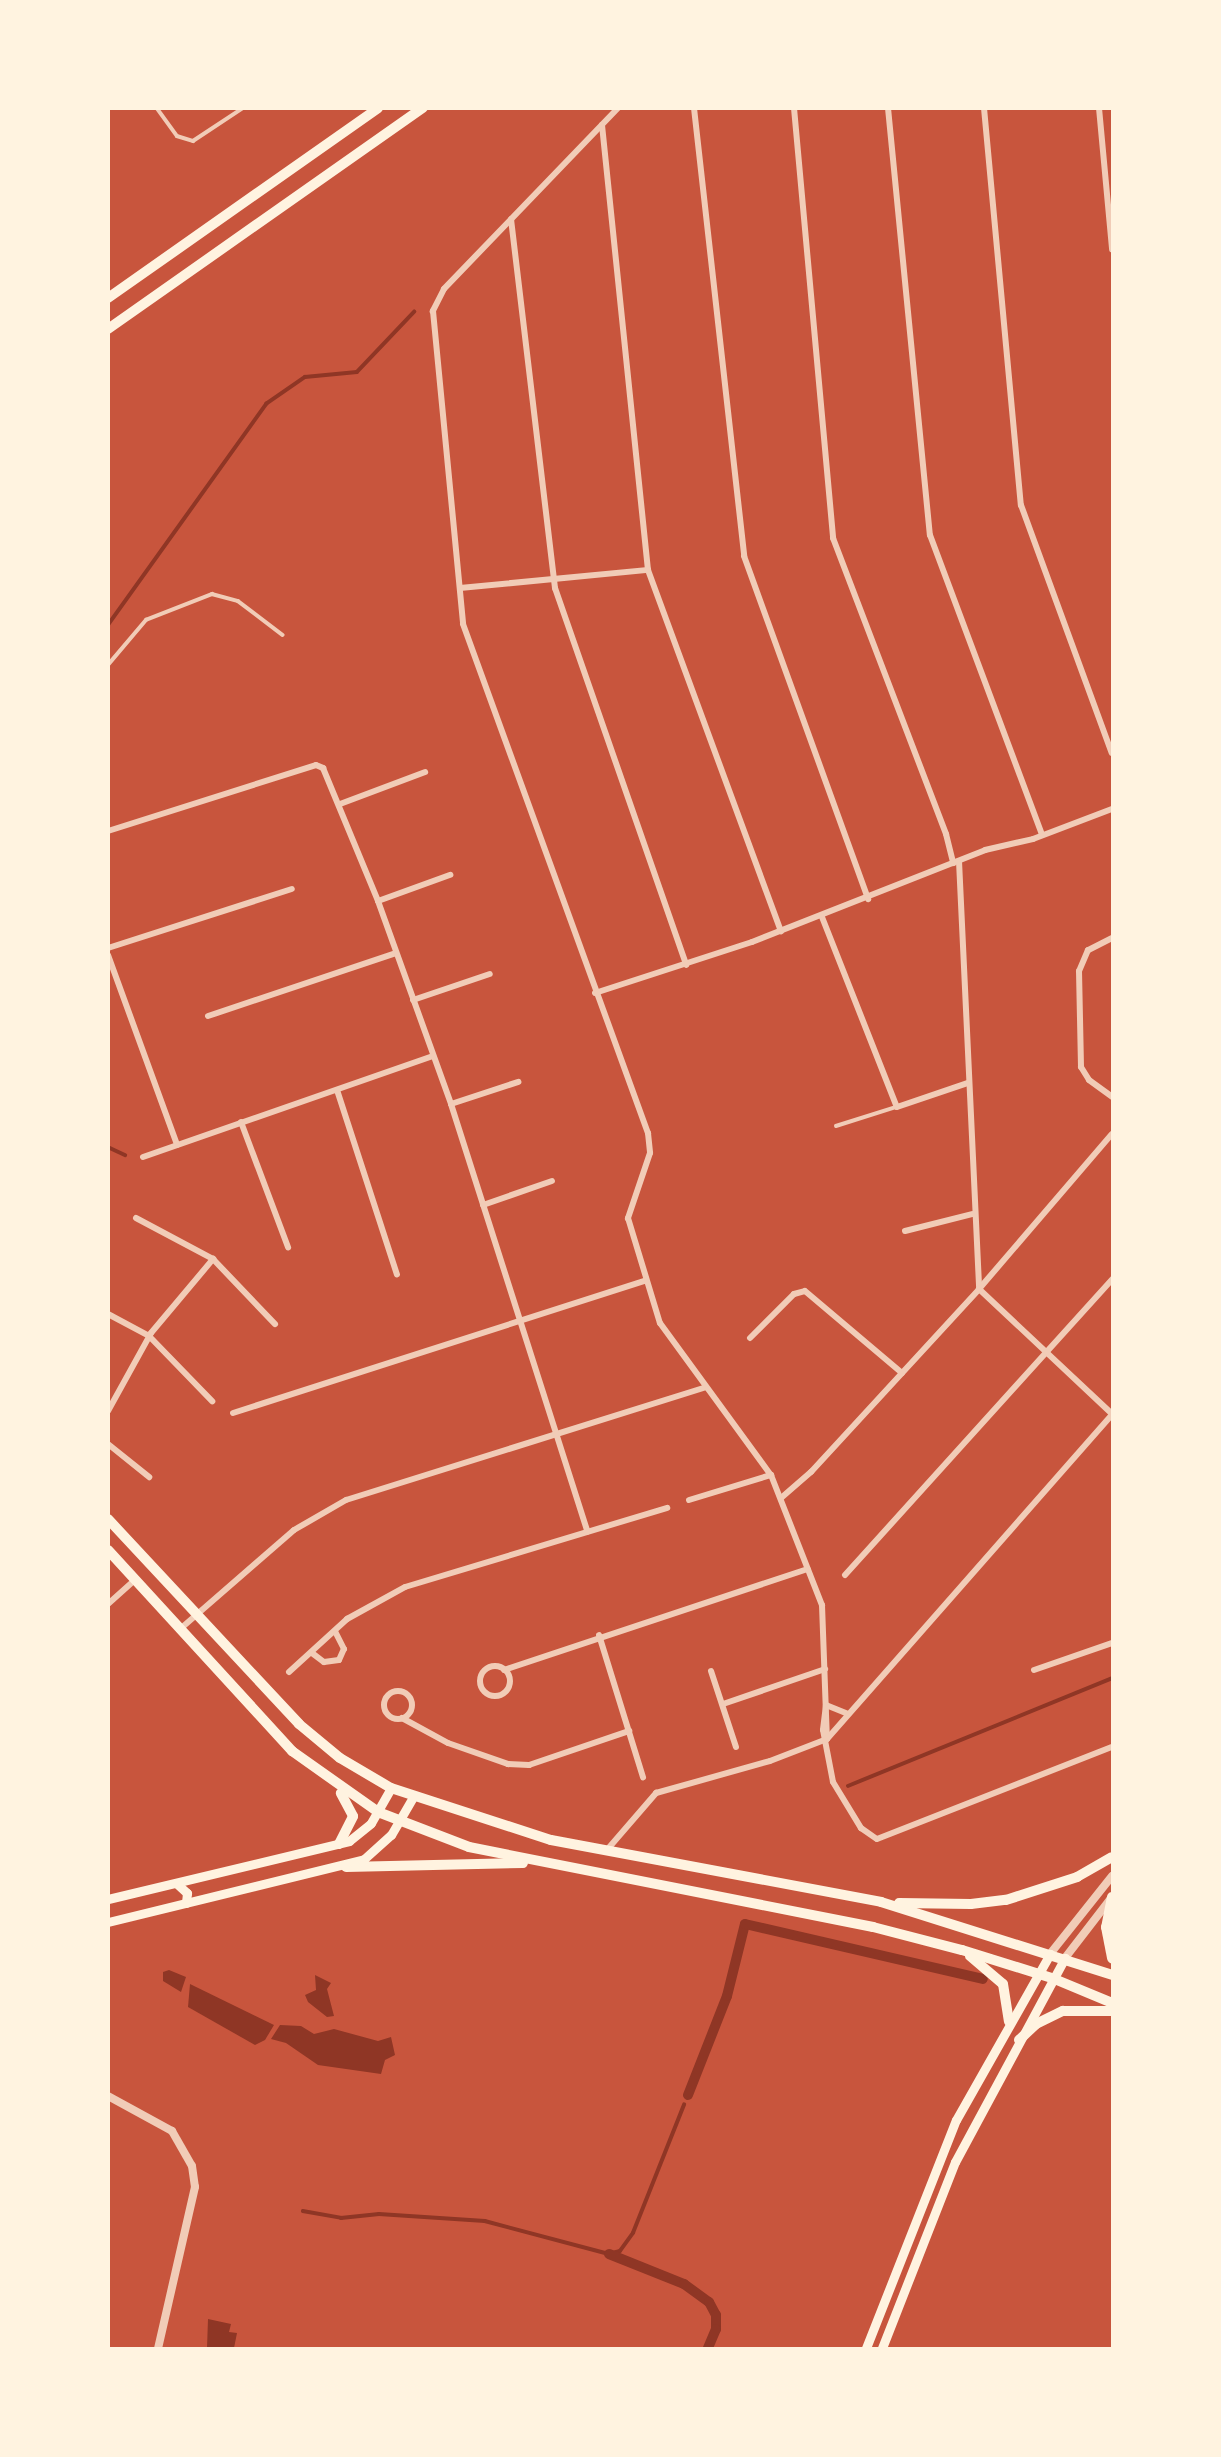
<!DOCTYPE html>
<html>
<head>
<meta charset="utf-8">
<style>
  body { margin:0 }
  #map { position:relative; width:1221px; height:2457px; overflow:hidden; background:#c8553d; font-family:"DejaVu Sans",sans-serif }
  div>[style] { position:absolute }
  [style*='--x'] { left:calc(var(--x)*1px); top:calc(var(--y)*1px); width:calc(var(--w)*1px); rotate:calc(var(--a)*1deg) }
  .water>* { inset:0; background:#8f3625 }
  .stream>* { height:3.5px; margin:-1.75px; padding:0 1.75px; transform-origin:1.75px; border-radius:1.75px; background:#8f3625 }
  .canal>* { height:10px; margin:-5px; padding:0 5px; transform-origin:5px; border-radius:5px; background:#8f3625 }
  .service>* { height:3.5px; margin:-1.75px; padding:0 1.75px; transform-origin:1.75px; border-radius:1.75px; background:#f1ccb7 }
  .minor>* { height:6px; margin:-3px; padding:0 3px; transform-origin:3px; border-radius:3px; background:#f1ccb7 }
  .minor>.ring { margin:-3px; padding:0; box-sizing:content-box; background:none; border:6px solid #f1ccb7; border-radius:50% }
  .tertiary>* { height:8px; margin:-4px; padding:0 4px; transform-origin:4px; border-radius:4px; background:#f1ccb7 }
  .secondary>* { height:9px; margin:-4.5px; padding:0 4.5px; transform-origin:4.5px; border-radius:4.5px; background:#fff3e0 }
  .primary>* { height:10px; margin:-5px; padding:0 5px; transform-origin:5px; border-radius:5px; background:#fff3e0 }
  .motorway>* { height:10px; margin:-5px; padding:0 5px; transform-origin:5px; border-radius:5px; background:#fff3e0 }
  span { translate:-50% -50%; white-space:nowrap; text-align:center; line-height:1.15; -webkit-text-stroke:6px #fff3e0; paint-order:stroke }
  .frame { position:absolute; inset:0; border:110px solid #fff3e0; pointer-events:none }
</style>
</head>
<body>
<div id="map">
  <div class="water">
    <i style="clip-path:polygon(169px 1970px,186px 1977px,181px 1992px,163px 1981px,163px 1972px)"></i>
    <i style="clip-path:polygon(315px 1975px,331px 1983px,327px 1989px,334px 2016px,327px 2017px,308px 2002px,305px 1995px,316px 1990px)"></i>
    <i style="clip-path:polygon(190px 1984px,274px 2025px,265px 2040px,255px 2045px,188px 2007px)"></i>
    <i style="clip-path:polygon(280px 2025px,301px 2026px,314px 2034px,334px 2029px,378px 2041px,391px 2037px,395px 2055px,385px 2060px,381px 2074px,318px 2065px,286px 2043px,271px 2039px)"></i>
    <i style="clip-path:polygon(208px 2319px,231px 2324px,229px 2332px,237px 2333px,234px 2348px,207px 2348px)"></i>
  </div>
  <div class="stream">
    <i style="--x:108;--y:625;--w:272;--a:-54.4"></i>
    <i style="--x:266;--y:404;--w:47;--a:-34.7"></i>
    <i style="--x:305;--y:377;--w:52;--a:-5.5"></i>
    <i style="--x:357;--y:372;--w:83;--a:-46.5"></i>
    <i style="--x:108;--y:1147;--w:19;--a:25"></i>
    <i style="--x:848;--y:1786;--w:285;--a:-22.2"></i>
    <i style="--x:303;--y:2211;--w:39;--a:10"></i>
    <i style="--x:341;--y:2218;--w:38;--a:-6"></i>
    <i style="--x:379;--y:2214;--w:106;--a:3.8"></i>
    <i style="--x:485;--y:2221;--w:128;--a:14.9"></i>
    <i style="--x:609;--y:2254;--w:11;--a:-15"></i>
    <i style="--x:620;--y:2251;--w:22;--a:-54"></i>
    <i style="--x:633;--y:2233;--w:138;--a:-68.3"></i>
  </div>
  <div class="canal">
    <i style="--x:688;--y:2095;--w:106;--a:-68.5"></i>
    <i style="--x:727;--y:1996;--w:74;--a:-76"></i>
    <i style="--x:745;--y:1924;--w:244;--a:13"></i>
    <i style="--x:609;--y:2254;--w:81;--a:21.8"></i>
    <i style="--x:684;--y:2284;--w:31;--a:36"></i>
    <i style="--x:709;--y:2302;--w:15;--a:62"></i>
    <i style="--x:716;--y:2315;--w:14;--a:90"></i>
    <i style="--x:716;--y:2329;--w:21;--a:113"></i>
  </div>
  <div class="service">
    <i style="--x:157;--y:108;--w:34;--a:54"></i>
    <i style="--x:177;--y:136;--w:17;--a:17"></i>
    <i style="--x:193;--y:141;--w:60;--a:-33.4"></i>
    <i style="--x:108;--y:665;--w:59;--a:-49.8"></i>
    <i style="--x:146;--y:620;--w:71;--a:-21.5"></i>
    <i style="--x:212;--y:594;--w:27;--a:15"></i>
    <i style="--x:238;--y:601;--w:56;--a:37.1"></i>
    <i style="--x:836;--y:1126;--w:63;--a:-17.6"></i>
  </div>
  <div class="minor">
    <i style="--x:618;--y:108;--w:251;--a:133.9"></i>
    <i style="--x:444;--y:289;--w:25;--a:117"></i>
    <i style="--x:433;--y:311;--w:314;--a:84.5"></i>
    <i style="--x:463;--y:624;--w:542;--a:70.03"></i>
    <i style="--x:648;--y:1133;--w:20;--a:84"></i>
    <i style="--x:650;--y:1153;--w:69;--a:108.7"></i>
    <i style="--x:628;--y:1218;--w:110;--a:73.1"></i>
    <i style="--x:660;--y:1323;--w:188;--a:53.9"></i>
    <i style="--x:771;--y:1475;--w:140;--a:68.6"></i>
    <i style="--x:822;--y:1605;--w:134;--a:87.9"></i>
    <i style="--x:694;--y:108;--w:451;--a:83.6"></i>
    <i style="--x:744;--y:556;--w:365;--a:70.1"></i>
    <i style="--x:794;--y:108;--w:432;--a:84.8"></i>
    <i style="--x:833;--y:538;--w:317;--a:69.1"></i>
    <i style="--x:946;--y:834;--w:30;--a:76"></i>
    <i style="--x:888;--y:108;--w:429;--a:84.4"></i>
    <i style="--x:930;--y:535;--w:320;--a:69.5"></i>
    <i style="--x:984;--y:108;--w:399;--a:84.7"></i>
    <i style="--x:1021;--y:505;--w:264;--a:69.9"></i>
    <i style="--x:1099;--y:108;--w:142;--a:84.7"></i>
    <i style="--x:602;--y:125;--w:447;--a:84.1"></i>
    <i style="--x:648;--y:570;--w:385;--a:69.8"></i>
    <i style="--x:511;--y:219;--w:372;--a:83.2"></i>
    <i style="--x:555;--y:588;--w:399;--a:70.8"></i>
    <i style="--x:460;--y:588;--w:189;--a:-5.5"></i>
    <i style="--x:340;--y:804;--w:91;--a:-20.6"></i>
    <i style="--x:108;--y:831;--w:218;--a:-17.6"></i>
    <i style="--x:316;--y:765;--w:8;--a:23"></i>
    <i style="--x:323;--y:768;--w:144;--a:67.5"></i>
    <i style="--x:378;--y:901;--w:216;--a:70.2"></i>
    <i style="--x:451;--y:1104;--w:449;--a:72.3"></i>
    <i style="--x:959;--y:861;--w:428;--a:87.3"></i>
    <i style="--x:979;--y:1289;--w:183;--a:43.2"></i>
    <i style="--x:378;--y:901;--w:77;--a:-19.9"></i>
    <i style="--x:822;--y:917;--w:204;--a:68.5"></i>
    <i style="--x:897;--y:1107;--w:75;--a:-18.7"></i>
    <i style="--x:1112;--y:938;--w:27;--a:153"></i>
    <i style="--x:1088;--y:950;--w:23;--a:113"></i>
    <i style="--x:1079;--y:971;--w:96;--a:88.8"></i>
    <i style="--x:1081;--y:1067;--w:15;--a:58"></i>
    <i style="--x:1089;--y:1080;--w:29;--a:36"></i>
    <i style="--x:108;--y:948;--w:193;--a:-17.8"></i>
    <i style="--x:108;--y:955;--w:202;--a:70"></i>
    <i style="--x:595;--y:993;--w:165;--a:-18"></i>
    <i style="--x:752;--y:942;--w:251;--a:-21.5"></i>
    <i style="--x:985;--y:850;--w:49;--a:-12.9"></i>
    <i style="--x:1033;--y:839;--w:85;--a:-20.8"></i>
    <i style="--x:413;--y:1000;--w:81;--a:-18.7"></i>
    <i style="--x:208;--y:1016;--w:198;--a:-18.5"></i>
    <i style="--x:337;--y:1090;--w:194;--a:72"></i>
    <i style="--x:451;--y:1104;--w:71;--a:-18.2"></i>
    <i style="--x:241;--y:1122;--w:134;--a:69.4"></i>
    <i style="--x:143;--y:1157;--w:307;--a:-19.2"></i>
    <i style="--x:483;--y:1205;--w:73;--a:-19.2"></i>
    <i style="--x:136;--y:1218;--w:87;--a:28"></i>
    <i style="--x:213;--y:1259;--w:90;--a:46.4"></i>
    <i style="--x:905;--y:1231;--w:69;--a:-14.2"></i>
    <i style="--x:108;--y:1314;--w:47;--a:28.2"></i>
    <i style="--x:149;--y:1336;--w:91;--a:45.9"></i>
    <i style="--x:750;--y:1338;--w:62;--a:-45"></i>
    <i style="--x:794;--y:1294;--w:11;--a:-15"></i>
    <i style="--x:805;--y:1291;--w:127;--a:40.2"></i>
    <i style="--x:108;--y:1411;--w:89;--a:-61.1"></i>
    <i style="--x:151;--y:1333;--w:97;--a:-50"></i>
    <i style="--x:233;--y:1413;--w:433;--a:-17.8"></i>
    <i style="--x:108;--y:1444;--w:53;--a:38.8"></i>
    <i style="--x:781;--y:1498;--w:40;--a:-41"></i>
    <i style="--x:811;--y:1472;--w:248;--a:-47.4"></i>
    <i style="--x:979;--y:1289;--w:204;--a:-49.4"></i>
    <i style="--x:689;--y:1500;--w:86;--a:-17"></i>
    <i style="--x:845;--y:1575;--w:399;--a:-47.9"></i>
    <i style="--x:108;--y:1604;--w:36;--a:-42"></i>
    <i style="--x:179;--y:1630;--w:152;--a:-41"></i>
    <i style="--x:294;--y:1530;--w:60;--a:-30"></i>
    <i style="--x:346;--y:1500;--w:377;--a:-17.4"></i>
    <i style="--x:599;--y:1635;--w:149;--a:72.8"></i>
    <i style="--x:312;--y:1653;--w:15;--a:37"></i>
    <i style="--x:324;--y:1662;--w:15;--a:-8"></i>
    <i style="--x:339;--y:1660;--w:12;--a:-66"></i>
    <i style="--x:344;--y:1649;--w:20;--a:-117"></i>
    <i class="ring" style="left:480px;top:1666px;width:24px;height:24px"></i>
    <i style="--x:504;--y:1670;--w:320;--a:-18.4"></i>
    <i style="--x:1034;--y:1670;--w:83;--a:-19.1"></i>
    <i style="--x:711;--y:1671;--w:80;--a:71.8"></i>
    <i style="--x:289;--y:1672;--w:79;--a:-42.4"></i>
    <i style="--x:347;--y:1619;--w:66;--a:-28.9"></i>
    <i style="--x:405;--y:1587;--w:274;--a:-16.8"></i>
    <i class="ring" style="left:384px;top:1691px;width:22px;height:22px"></i>
    <i style="--x:723;--y:1704;--w:108;--a:-18.9"></i>
    <i style="--x:826;--y:1705;--w:25;--a:97"></i>
    <i style="--x:823;--y:1730;--w:53;--a:79.1"></i>
    <i style="--x:833;--y:1782;--w:54;--a:58.7"></i>
    <i style="--x:861;--y:1828;--w:19;--a:35"></i>
    <i style="--x:877;--y:1839;--w:252;--a:-21.4"></i>
    <i style="--x:826;--y:1705;--w:22;--a:22"></i>
    <i style="--x:402;--y:1718;--w:52;--a:28.5"></i>
    <i style="--x:448;--y:1743;--w:64;--a:19.3"></i>
    <i style="--x:508;--y:1764;--w:21;--a:3"></i>
    <i style="--x:529;--y:1765;--w:106;--a:-18.8"></i>
    <i style="--x:606;--y:1851;--w:77;--a:-49.2"></i>
    <i style="--x:656;--y:1793;--w:118;--a:-15.7"></i>
    <i style="--x:770;--y:1761;--w:61;--a:-21.1"></i>
    <i style="--x:827;--y:1739;--w:432;--a:-48.7"></i>
  </div>
  <div class="tertiary">
    <i style="--x:1050;--y:1954;--w:100;--a:-51.5"></i>
    <i style="--x:1065;--y:1958;--w:77;--a:-52.4"></i>
    <i style="--x:108;--y:2096;--w:73;--a:28.7"></i>
    <i style="--x:172;--y:2131;--w:40;--a:60.3"></i>
    <i style="--x:192;--y:2166;--w:21;--a:82"></i>
    <i style="--x:195;--y:2187;--w:165;--a:102.9"></i>
  </div>
  <div class="secondary">
    <i style="--x:176;--y:1883;--w:15;--a:42"></i>
    <i style="--x:187;--y:1893;--w:10;--a:96"></i>
    <i style="--x:108;--y:1899;--w:248;--a:-13.5"></i>
    <i style="--x:349;--y:1841;--w:28;--a:-39"></i>
    <i style="--x:371;--y:1823;--w:40;--a:-60.3"></i>
    <i style="--x:108;--y:1922;--w:264;--a:-13.8"></i>
    <i style="--x:364;--y:1859;--w:36;--a:-42"></i>
    <i style="--x:391;--y:1835;--w:44;--a:-59.9"></i>
    <i style="--x:866;--y:2348;--w:245;--a:-68.5"></i>
    <i style="--x:956;--y:2120;--w:191;--a:-60.5"></i>
    <i style="--x:882;--y:2348;--w:200;--a:-68.6"></i>
    <i style="--x:955;--y:2162;--w:232;--a:-61.7"></i>
  </div>
  <div class="primary">
    <i style="--x:108;--y:1519;--w:280;--a:47"></i>
    <i style="--x:299;--y:1724;--w:53;--a:39.7"></i>
    <i style="--x:340;--y:1758;--w:59;--a:30.5"></i>
    <i style="--x:391;--y:1788;--w:168;--a:18"></i>
    <i style="--x:551;--y:1840;--w:336;--a:10.6"></i>
    <i style="--x:881;--y:1902;--w:242;--a:17.5"></i>
    <i style="--x:108;--y:1550;--w:273;--a:47.5"></i>
    <i style="--x:292;--y:1751;--w:105;--a:35.3"></i>
    <i style="--x:378;--y:1812;--w:97;--a:21"></i>
    <i style="--x:469;--y:1847;--w:412;--a:11.2"></i>
    <i style="--x:873;--y:1927;--w:92;--a:14.5"></i>
    <i style="--x:962;--y:1950;--w:94;--a:17.3"></i>
    <i style="--x:1052;--y:1978;--w:65;--a:22.6"></i>
    <i style="--x:339;--y:1844;--w:31;--a:-63"></i>
    <i style="--x:353;--y:1816;--w:26;--a:-118"></i>
    <i style="--x:346;--y:1867;--w:177;--a:-1.3"></i>
    <i style="--x:1112;--y:1897;--w:31;--a:101"></i>
    <i style="--x:1106;--y:1927;--w:32;--a:79"></i>
    <i style="--x:899;--y:1903;--w:72;--a:0.8"></i>
    <i style="--x:971;--y:1904;--w:35;--a:-7"></i>
    <i style="--x:1006;--y:1900;--w:75;--a:-17.9"></i>
    <i style="--x:1077;--y:1877;--w:40;--a:-29.7"></i>
    <i style="--x:970;--y:1956;--w:43;--a:40.3"></i>
    <i style="--x:1003;--y:1984;--w:38;--a:81"></i>
    <i style="--x:1019;--y:2040;--w:23;--a:-43"></i>
    <i style="--x:1036;--y:2024;--w:30;--a:-26"></i>
    <i style="--x:1063;--y:2011;--w:49;--a:0"></i>
  </div>
  <div class="motorway">
    <i style="--x:108;--y:298;--w:330;--a:-35.1"></i>
    <i style="--x:108;--y:329;--w:385;--a:-35.1"></i>
  </div>
  <div class="frame"></div>
</div>
</body>
</html>
